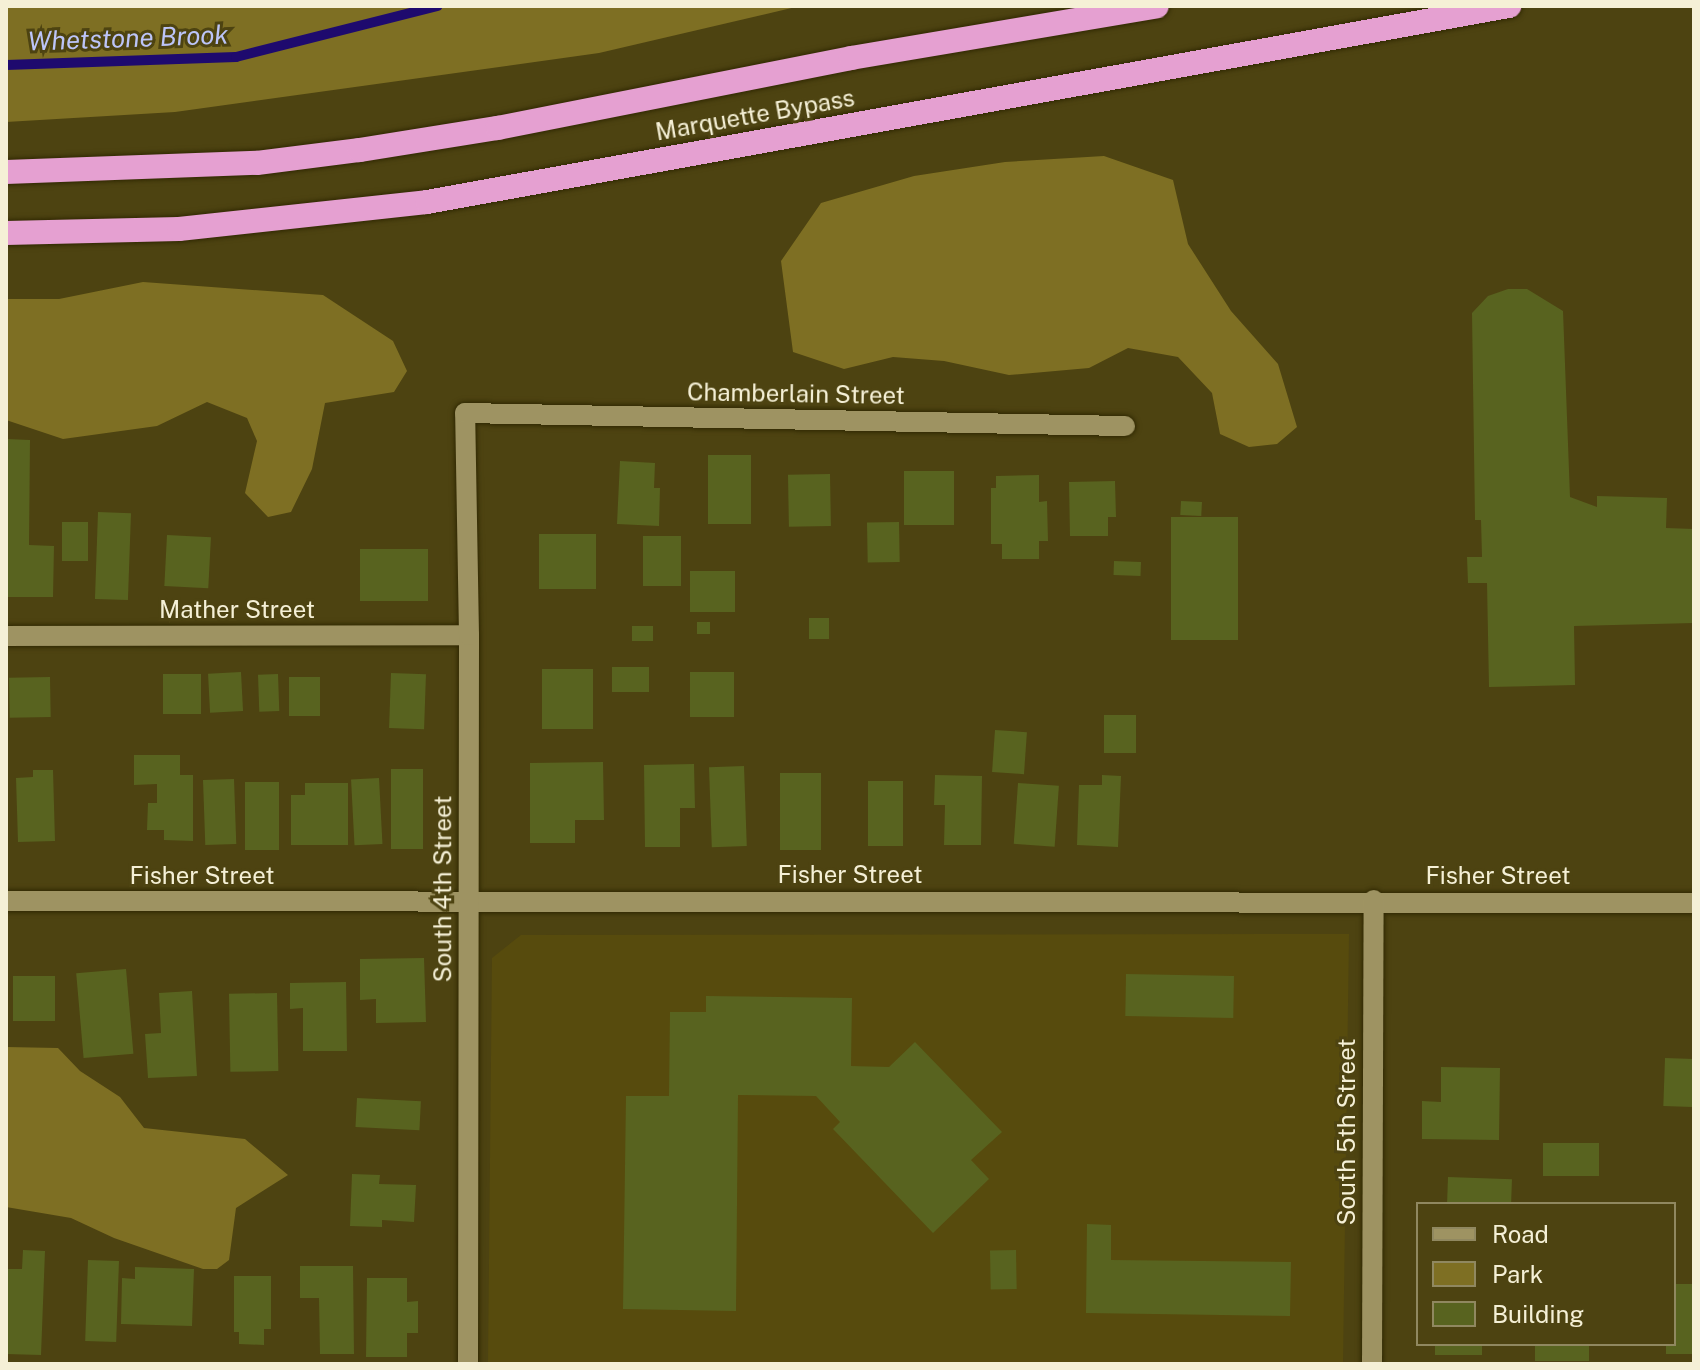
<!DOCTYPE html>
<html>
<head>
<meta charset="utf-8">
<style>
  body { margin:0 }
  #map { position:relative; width:1700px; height:1370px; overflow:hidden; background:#4d4311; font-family:"Public Sans",sans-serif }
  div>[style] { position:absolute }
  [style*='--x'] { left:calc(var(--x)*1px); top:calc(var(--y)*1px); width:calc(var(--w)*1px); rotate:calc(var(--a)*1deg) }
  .built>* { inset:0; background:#574b0d }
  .green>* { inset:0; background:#7e6f23 }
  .stream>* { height:10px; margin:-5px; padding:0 5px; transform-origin:5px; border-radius:5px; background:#1e0a6e }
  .building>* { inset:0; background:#58631f; transform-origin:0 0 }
  .roads { filter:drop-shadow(0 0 2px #312903) drop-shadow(0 0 2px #312903) }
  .minor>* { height:20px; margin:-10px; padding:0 10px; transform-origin:10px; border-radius:10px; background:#9e9362 }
  .highway>* { height:24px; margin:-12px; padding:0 12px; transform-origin:12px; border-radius:12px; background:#e5a0d1 }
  span { translate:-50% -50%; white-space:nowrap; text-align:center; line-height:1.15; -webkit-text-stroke:6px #4d4311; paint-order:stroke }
  .street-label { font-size:24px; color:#f5f0d6 }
  .water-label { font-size:26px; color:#bcc4f8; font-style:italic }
  .frame { position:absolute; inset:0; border:8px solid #f5f0d6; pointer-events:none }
  .legend { position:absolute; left:1416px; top:1202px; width:260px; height:144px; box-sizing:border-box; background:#4d4311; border:2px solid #908860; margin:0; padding:10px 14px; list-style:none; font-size:24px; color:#f5f0d6 }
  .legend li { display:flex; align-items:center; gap:16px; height:40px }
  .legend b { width:40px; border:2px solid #908860 }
</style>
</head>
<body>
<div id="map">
  <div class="built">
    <i style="clip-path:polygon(1349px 934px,1343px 1364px,488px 1364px,492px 958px,521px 935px)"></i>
  </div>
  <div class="green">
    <i style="clip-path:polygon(6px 6px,800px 6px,599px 53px,175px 112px,6px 122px)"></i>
    <i style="clip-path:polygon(1104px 156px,1173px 180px,1188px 244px,1231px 311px,1278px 364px,1297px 427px,1277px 444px,1249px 447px,1220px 434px,1212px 393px,1178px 357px,1128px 348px,1089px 368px,1009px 375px,944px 361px,893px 357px,844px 369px,793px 352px,781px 261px,821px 203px,914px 176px,1005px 162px)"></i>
    <i style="clip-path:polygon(143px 282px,323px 295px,393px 341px,407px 371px,394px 392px,325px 403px,312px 469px,291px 512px,268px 517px,245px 493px,257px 441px,247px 418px,207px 402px,157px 426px,63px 439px,6px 420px,6px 299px,59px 299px)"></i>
    <i style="clip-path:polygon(6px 1047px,58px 1048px,80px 1071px,120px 1097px,144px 1128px,245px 1139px,288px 1175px,236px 1208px,229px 1260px,217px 1269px,203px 1269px,114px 1238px,71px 1218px,6px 1207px)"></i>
  </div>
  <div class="stream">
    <i style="--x:6;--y:65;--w:230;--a:-2"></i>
    <i style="--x:236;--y:57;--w:208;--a:-14.2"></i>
  </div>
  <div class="building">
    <i style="clip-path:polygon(1508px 289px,1527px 289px,1563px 311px,1570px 497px,1597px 507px,1597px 496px,1667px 498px,1666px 528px,1694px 529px,1694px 623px,1574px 626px,1575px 685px,1489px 687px,1487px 583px,1468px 583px,1467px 557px,1482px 557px,1481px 520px,1475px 520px,1472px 313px,1488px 296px)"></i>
    <i style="clip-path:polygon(6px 439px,30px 440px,29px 545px,54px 546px,53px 597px,6px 597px)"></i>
    <i style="left:708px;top:455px;width:43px;height:69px"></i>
    <i style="clip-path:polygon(620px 461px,655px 463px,654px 488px,660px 488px,659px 526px,617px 524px)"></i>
    <i style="left:954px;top:471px;width:54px;height:50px;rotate:90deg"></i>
    <i style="left:830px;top:474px;width:52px;height:42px;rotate:89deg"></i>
    <i style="clip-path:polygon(1039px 475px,1039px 502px,1047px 501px,1048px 541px,1039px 541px,1039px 559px,1002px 559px,1002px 544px,991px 544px,991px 488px,996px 488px,996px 476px)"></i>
    <i style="clip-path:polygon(1115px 481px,1116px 517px,1108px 517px,1108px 536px,1070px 536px,1069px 482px)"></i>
    <i style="left:1181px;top:501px;width:21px;height:14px;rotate:3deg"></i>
    <i style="left:98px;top:512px;width:33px;height:87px;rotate:2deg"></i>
    <i style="left:1238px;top:517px;width:123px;height:67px;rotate:90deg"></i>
    <i style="left:62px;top:522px;width:26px;height:39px"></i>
    <i style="left:899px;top:522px;width:40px;height:32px;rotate:89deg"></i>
    <i style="left:539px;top:534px;width:57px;height:55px"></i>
    <i style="left:167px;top:535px;width:44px;height:51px;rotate:3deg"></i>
    <i style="left:643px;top:536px;width:38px;height:50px"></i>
    <i style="left:360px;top:549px;width:68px;height:52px"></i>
    <i style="left:1114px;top:561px;width:27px;height:14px;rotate:2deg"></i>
    <i style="left:690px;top:571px;width:45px;height:41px"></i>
    <i style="left:809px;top:618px;width:20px;height:21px"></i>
    <i style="left:697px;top:622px;width:13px;height:12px"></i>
    <i style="left:653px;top:626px;width:15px;height:21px;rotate:90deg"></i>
    <i style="left:612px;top:667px;width:37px;height:25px"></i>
    <i style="left:593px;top:669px;width:60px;height:51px;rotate:90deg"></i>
    <i style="left:241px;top:672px;width:39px;height:33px;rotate:87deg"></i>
    <i style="left:690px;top:672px;width:44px;height:45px"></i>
    <i style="left:391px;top:673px;width:35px;height:55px;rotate:2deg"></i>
    <i style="left:163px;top:674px;width:38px;height:40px"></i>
    <i style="left:278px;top:674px;width:37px;height:20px;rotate:88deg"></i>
    <i style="left:50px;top:677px;width:40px;height:41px;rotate:89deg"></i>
    <i style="left:289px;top:677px;width:31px;height:39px"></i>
    <i style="left:1104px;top:715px;width:32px;height:38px"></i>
    <i style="left:995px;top:730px;width:32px;height:42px;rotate:4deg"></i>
    <i style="clip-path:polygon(134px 755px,180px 755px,180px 775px,193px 775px,193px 841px,164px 840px,164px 830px,147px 830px,148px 803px,157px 803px,157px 784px,134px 785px)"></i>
    <i style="clip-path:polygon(603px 762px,604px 820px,575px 820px,575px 843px,530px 843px,530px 763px)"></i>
    <i style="clip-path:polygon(694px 764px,695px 808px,680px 808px,680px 847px,645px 847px,644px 765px)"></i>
    <i style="left:744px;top:766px;width:80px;height:35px;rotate:88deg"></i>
    <i style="left:391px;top:769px;width:32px;height:80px"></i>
    <i style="clip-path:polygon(33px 770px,53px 770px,55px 841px,18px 842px,16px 778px,33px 777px)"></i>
    <i style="left:780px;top:773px;width:41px;height:77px"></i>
    <i style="clip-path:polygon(935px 775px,982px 776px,981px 845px,944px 845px,945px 805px,934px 805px)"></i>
    <i style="clip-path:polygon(1102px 775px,1121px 776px,1118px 847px,1077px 845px,1079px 785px,1102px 785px)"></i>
    <i style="left:379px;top:778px;width:66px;height:28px;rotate:87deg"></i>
    <i style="left:234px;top:779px;width:65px;height:31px;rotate:88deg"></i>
    <i style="left:868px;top:781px;width:35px;height:65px"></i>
    <i style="left:245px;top:782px;width:34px;height:68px"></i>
    <i style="clip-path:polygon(305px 783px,348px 783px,348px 845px,291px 845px,291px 795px,305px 795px)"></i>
    <i style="left:1018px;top:783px;width:41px;height:61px;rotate:4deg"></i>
    <i style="clip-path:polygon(424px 958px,426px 1022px,376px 1023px,376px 999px,360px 1000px,360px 959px)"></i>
    <i style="left:126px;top:969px;width:85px;height:50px;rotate:85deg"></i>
    <i style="left:1126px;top:974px;width:108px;height:42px;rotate:1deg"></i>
    <i style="left:13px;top:976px;width:42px;height:45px"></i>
    <i style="clip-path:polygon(346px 982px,347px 1051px,303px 1051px,303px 1008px,290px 1009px,290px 983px)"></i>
    <i style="clip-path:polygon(192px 991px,197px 1076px,148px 1078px,145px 1034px,161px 1033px,159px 993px)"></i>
    <i style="left:277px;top:993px;width:78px;height:48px;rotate:89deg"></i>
    <i style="clip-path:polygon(706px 996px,852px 998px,851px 1066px,889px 1067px,915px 1042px,1002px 1132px,971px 1160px,989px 1179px,933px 1233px,833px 1129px,840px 1122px,816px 1096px,738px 1095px,736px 1311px,623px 1309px,626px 1096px,669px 1096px,670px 1012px,706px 1012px)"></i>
    <i style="left:1665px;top:1058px;width:29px;height:48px;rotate:2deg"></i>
    <i style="clip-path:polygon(1441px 1067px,1500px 1068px,1499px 1140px,1422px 1139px,1422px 1101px,1441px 1102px)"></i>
    <i style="left:357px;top:1098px;width:64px;height:29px;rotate:3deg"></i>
    <i style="left:1599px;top:1143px;width:33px;height:56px;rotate:90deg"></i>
    <i style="clip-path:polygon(352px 1174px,380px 1175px,379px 1184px,416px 1185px,414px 1222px,382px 1220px,382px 1227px,350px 1226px)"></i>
    <i style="left:1448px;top:1177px;width:64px;height:27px;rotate:2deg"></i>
    <i style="clip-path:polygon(1087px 1224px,1111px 1225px,1111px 1260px,1291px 1262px,1290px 1316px,1086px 1313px)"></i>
    <i style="clip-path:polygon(23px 1250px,45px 1251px,41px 1355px,6px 1354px,6px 1269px,22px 1269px)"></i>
    <i style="left:1016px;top:1250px;width:39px;height:26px;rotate:89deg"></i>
    <i style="left:88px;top:1260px;width:31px;height:81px;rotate:2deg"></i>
    <i style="clip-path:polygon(300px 1266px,353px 1266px,354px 1354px,320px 1354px,319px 1298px,300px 1298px)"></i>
    <i style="clip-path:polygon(135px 1267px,194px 1269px,192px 1326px,121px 1324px,122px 1278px,135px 1279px)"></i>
    <i style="clip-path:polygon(234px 1276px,271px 1276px,271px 1329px,264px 1329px,264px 1345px,239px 1344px,239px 1332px,234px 1332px)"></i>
    <i style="clip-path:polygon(367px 1278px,407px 1278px,407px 1302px,418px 1301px,418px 1333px,407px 1333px,407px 1357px,366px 1357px)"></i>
    <i style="clip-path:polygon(1674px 1284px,1694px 1284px,1694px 1354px,1666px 1354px,1666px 1344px,1674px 1344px)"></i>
    <i style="left:1435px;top:1344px;width:47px;height:11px"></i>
    <i style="left:1535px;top:1344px;width:54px;height:17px"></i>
  </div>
  <div class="roads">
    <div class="minor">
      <i style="--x:6;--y:636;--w:463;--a:-0.1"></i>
      <i style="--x:6;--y:901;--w:1688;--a:0.07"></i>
      <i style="--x:468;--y:1364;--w:729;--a:-89.92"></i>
      <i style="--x:469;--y:635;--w:222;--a:-91"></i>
      <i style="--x:465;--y:413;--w:660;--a:1.13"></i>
      <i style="--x:1372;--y:1364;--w:464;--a:-89.8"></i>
    </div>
    <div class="highway">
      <i style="--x:6;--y:172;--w:251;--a:-2.1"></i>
      <i style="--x:257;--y:163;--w:104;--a:-7.2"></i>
      <i style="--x:360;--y:150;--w:140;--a:-9.1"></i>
      <i style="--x:498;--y:128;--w:360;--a:-11.2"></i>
      <i style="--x:851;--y:58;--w:310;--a:-9.6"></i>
      <i style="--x:6;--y:233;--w:173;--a:-1.3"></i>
      <i style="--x:179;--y:229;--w:249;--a:-6.2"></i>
      <i style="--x:427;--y:202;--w:1100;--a:-10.27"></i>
    </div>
  </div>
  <div class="street-label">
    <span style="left:755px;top:115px;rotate:-10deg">Marquette Bypass</span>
    <span style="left:796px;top:394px;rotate:1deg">Chamberlain Street</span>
    <span style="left:237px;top:610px">Mather Street</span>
    <span style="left:850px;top:875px">Fisher Street</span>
    <span style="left:202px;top:876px">Fisher Street</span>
    <span style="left:1498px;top:876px">Fisher Street</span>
    <span style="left:443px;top:889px;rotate:-90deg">South 4th Street</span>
    <span style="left:1347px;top:1132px;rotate:-90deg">South 5th Street</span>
  </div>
  <div class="water-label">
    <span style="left:128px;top:38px;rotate:-2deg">Whetstone Brook</span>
  </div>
  <div class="frame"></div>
  <ul class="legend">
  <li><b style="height:10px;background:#9e9362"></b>Road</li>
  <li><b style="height:22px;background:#7e6f23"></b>Park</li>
  <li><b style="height:22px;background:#58631f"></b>Building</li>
  </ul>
</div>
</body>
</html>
